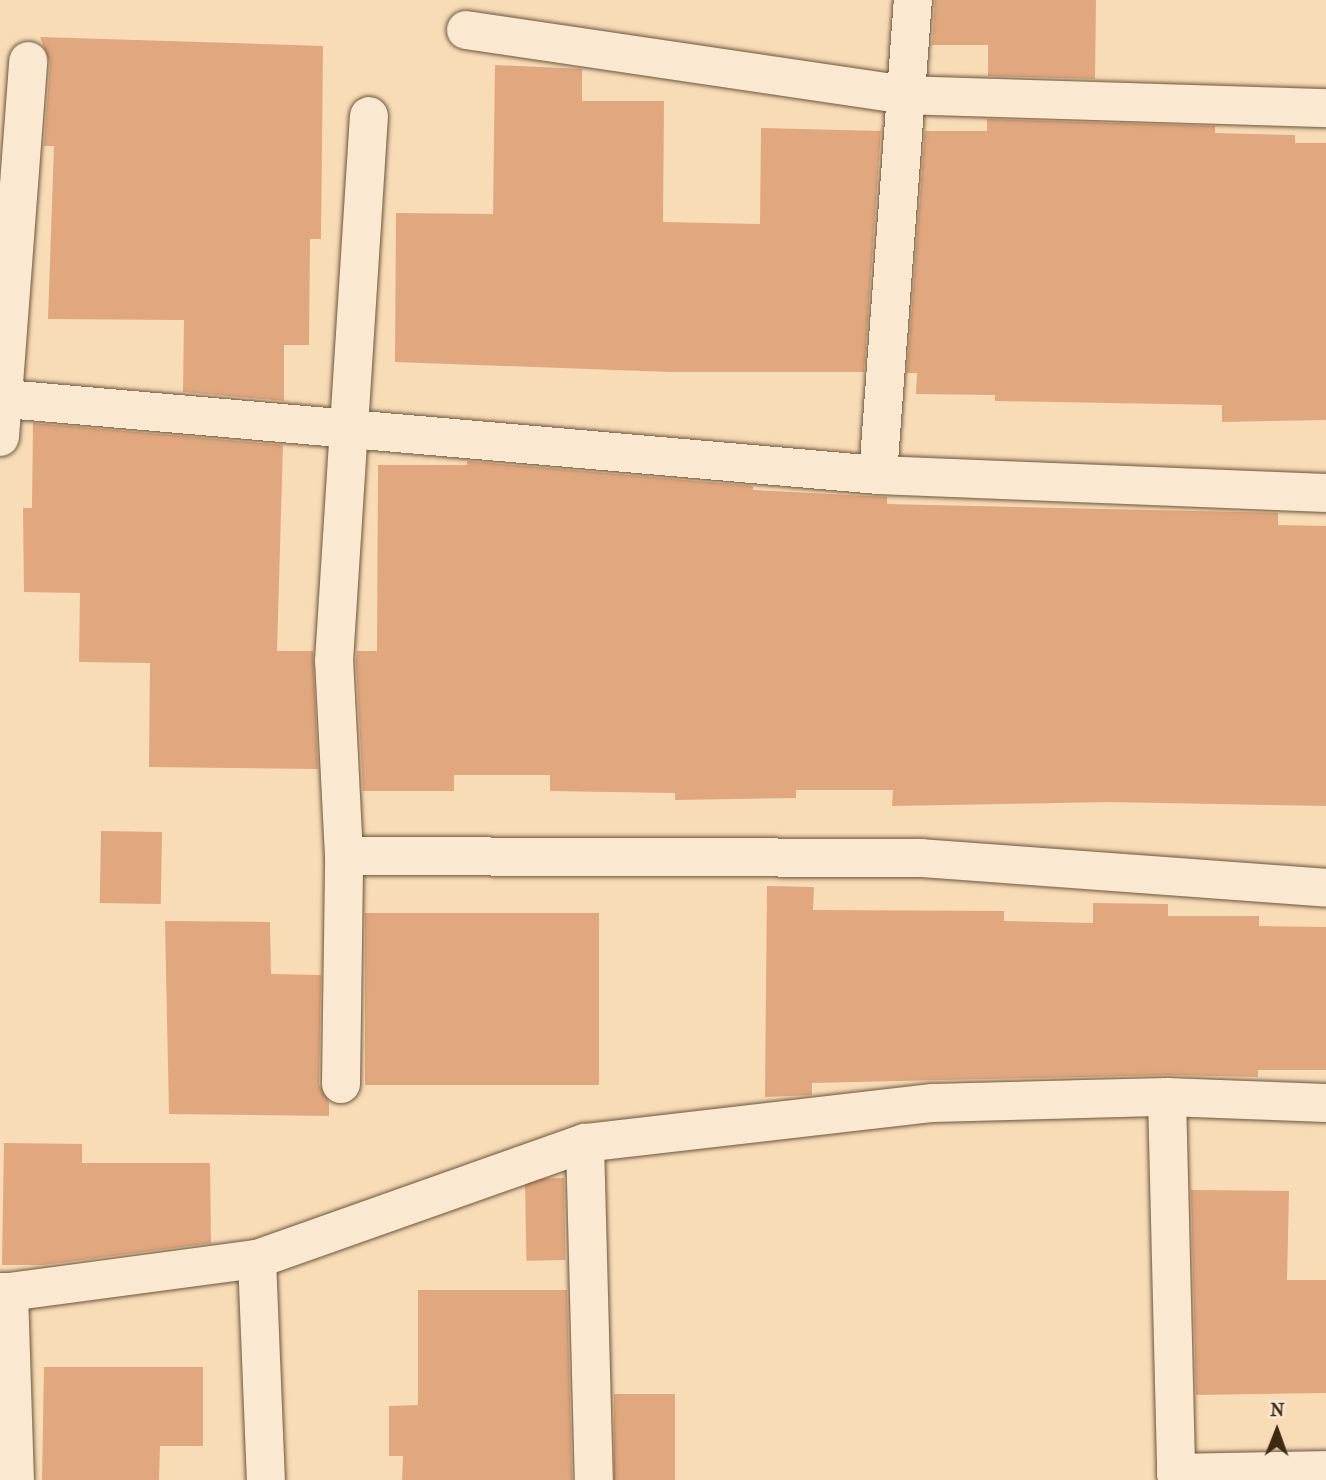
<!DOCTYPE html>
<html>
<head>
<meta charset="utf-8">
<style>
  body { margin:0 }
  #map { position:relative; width:1326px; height:1480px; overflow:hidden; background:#f7dcb6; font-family:"IM FELL French Canon",serif }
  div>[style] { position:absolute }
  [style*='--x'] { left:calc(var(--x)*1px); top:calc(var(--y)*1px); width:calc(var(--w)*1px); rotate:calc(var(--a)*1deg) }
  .building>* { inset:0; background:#e1a77f; transform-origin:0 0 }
  .roads { filter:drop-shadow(0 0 2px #6c563c) drop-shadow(0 0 2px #6c563c) }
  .minor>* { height:38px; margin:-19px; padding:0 19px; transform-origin:19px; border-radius:19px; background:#fae8d0 }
  .tertiary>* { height:38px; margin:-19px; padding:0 19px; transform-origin:19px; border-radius:19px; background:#fae8d0 }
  span { translate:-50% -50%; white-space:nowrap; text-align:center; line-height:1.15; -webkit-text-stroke:5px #fae8d0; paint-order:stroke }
  .north { position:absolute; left:1242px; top:1396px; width:70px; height:70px; -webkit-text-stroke:5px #fae8d0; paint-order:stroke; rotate:1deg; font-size:19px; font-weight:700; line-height:28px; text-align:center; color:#3e2a13 }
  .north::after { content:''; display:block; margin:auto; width:24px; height:32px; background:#3e2a13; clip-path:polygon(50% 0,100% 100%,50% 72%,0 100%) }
</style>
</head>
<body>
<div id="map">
  <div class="building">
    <i style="clip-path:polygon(935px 0,1096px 0,1095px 79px,988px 76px,988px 45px,932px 45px)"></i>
    <i style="clip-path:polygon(40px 37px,323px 46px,321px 239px,310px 239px,309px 345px,284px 345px,284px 401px,183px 392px,184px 320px,48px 319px,54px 146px,44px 146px,50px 63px)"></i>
    <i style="clip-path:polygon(495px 65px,582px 69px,582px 101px,664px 101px,663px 222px,760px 224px,761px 128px,881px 131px,864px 372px,671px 372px,395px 362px,396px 213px,493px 214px)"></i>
    <i style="clip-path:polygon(987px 119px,1215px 126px,1215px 133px,1295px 135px,1295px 143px,1326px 143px,1326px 420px,1222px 422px,1222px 405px,995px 401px,995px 395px,916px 394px,917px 373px,907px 373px,925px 131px,987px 131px)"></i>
    <i style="clip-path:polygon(33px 423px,283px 445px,277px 651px,313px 651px,318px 769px,149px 767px,150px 663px,79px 662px,80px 593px,24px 592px,23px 508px,32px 508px)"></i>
    <i style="clip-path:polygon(467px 461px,753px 486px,753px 490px,887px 497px,887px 504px,1278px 513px,1278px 525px,1326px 526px,1326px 806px,1108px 802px,892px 806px,893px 790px,796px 790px,796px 798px,675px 800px,675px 793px,550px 791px,550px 775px,454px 775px,454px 791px,363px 791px,356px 661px,357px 651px,377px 651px,378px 465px,467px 465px)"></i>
    <i style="left:101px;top:831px;width:61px;height:72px;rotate:1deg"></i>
    <i style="clip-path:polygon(767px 886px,814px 887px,813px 910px,1004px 911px,1004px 921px,1093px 923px,1093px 903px,1168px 904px,1168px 916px,1259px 916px,1259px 926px,1326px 927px,1326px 1070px,1258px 1070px,1258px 1077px,1166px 1075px,812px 1083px,812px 1095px,765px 1097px)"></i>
    <i style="left:365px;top:913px;width:234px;height:172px"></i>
    <i style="clip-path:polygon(165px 921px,270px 922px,271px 974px,321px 975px,319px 1084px,329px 1102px,329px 1116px,169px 1114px)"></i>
    <i style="clip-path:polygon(4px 1143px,82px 1144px,82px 1163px,210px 1163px,211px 1243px,44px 1265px,2px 1265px)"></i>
    <i style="left:564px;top:1178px;width:82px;height:39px;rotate:89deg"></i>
    <i style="clip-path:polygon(1191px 1190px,1289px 1191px,1287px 1280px,1326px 1280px,1326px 1393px,1196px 1395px)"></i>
    <i style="clip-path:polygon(418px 1290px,567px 1290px,572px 1480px,402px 1480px,403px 1456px,389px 1456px,389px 1406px,418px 1405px)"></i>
    <i style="clip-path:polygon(44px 1367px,203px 1367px,203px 1446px,160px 1446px,159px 1480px,42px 1480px)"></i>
    <i style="left:614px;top:1394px;width:61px;height:86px"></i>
  </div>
  <div class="roads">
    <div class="minor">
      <i style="--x:466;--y:30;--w:443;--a:8.4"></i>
      <i style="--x:904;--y:95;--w:422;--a:1.8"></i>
      <i style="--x:6;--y:399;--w:875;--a:4.98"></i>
      <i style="--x:878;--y:475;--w:448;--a:2.3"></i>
      <i style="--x:0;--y:437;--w:377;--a:-85.7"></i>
      <i style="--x:878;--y:475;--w:476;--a:-85.8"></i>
      <i style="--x:344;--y:856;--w:577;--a:0.2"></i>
      <i style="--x:921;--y:858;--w:406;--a:4.2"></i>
      <i style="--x:341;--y:1084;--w:228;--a:-89.2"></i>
      <i style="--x:344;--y:856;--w:195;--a:-92.9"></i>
      <i style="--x:334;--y:661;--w:546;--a:-86.33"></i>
      <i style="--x:1167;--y:1097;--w:376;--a:88.6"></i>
      <i style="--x:585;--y:1143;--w:337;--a:88.5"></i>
      <i style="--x:257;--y:1259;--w:348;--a:-19.5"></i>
      <i style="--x:585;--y:1143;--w:350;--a:-6.6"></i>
      <i style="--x:933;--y:1103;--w:234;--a:-1.5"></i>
      <i style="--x:1167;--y:1097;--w:159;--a:2.2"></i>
      <i style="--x:0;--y:1292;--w:9;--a:0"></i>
      <i style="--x:9;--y:1292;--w:188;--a:88.2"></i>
      <i style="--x:9;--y:1292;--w:250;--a:-7.6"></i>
      <i style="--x:257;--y:1259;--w:221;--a:87.7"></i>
    </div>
    <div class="tertiary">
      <i style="--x:1177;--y:1480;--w:7;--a:-98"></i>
      <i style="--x:1176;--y:1473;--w:150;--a:-1.1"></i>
    </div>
  </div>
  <div class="north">N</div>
</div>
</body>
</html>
